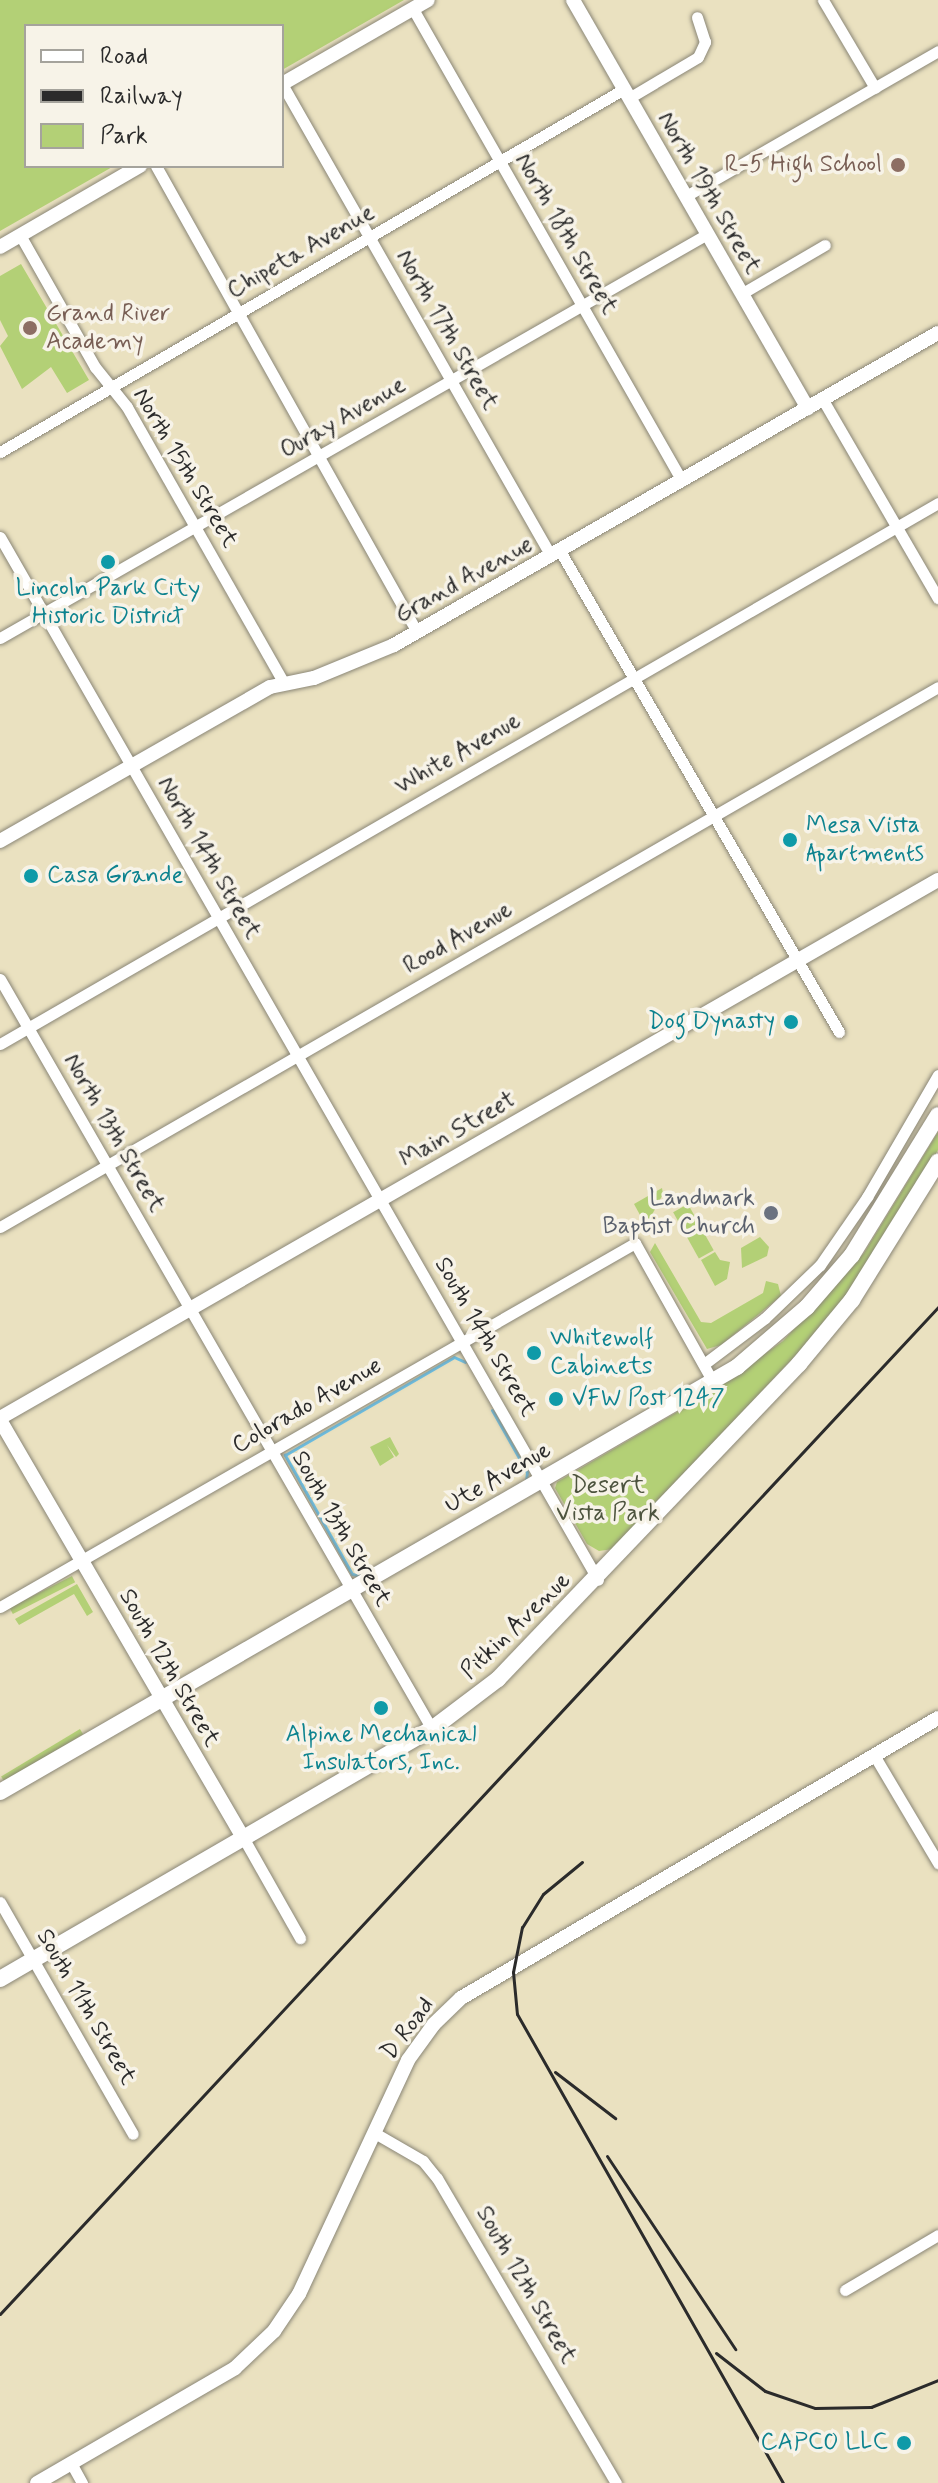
<!DOCTYPE html>
<html>
<head>
<meta charset="utf-8">
<style>
  body { margin:0 }
  #map { position:relative; width:938px; height:2483px; overflow:hidden; background:#eae1c0; font-family:Mynerve,sans-serif }
  div>[style] { position:absolute }
  [style*='--x'] { left:calc(var(--x)*1px); top:calc(var(--y)*1px); width:calc(var(--w)*1px); rotate:calc(var(--a)*1deg) }
  .green>* { inset:0; background:#b3d076; transform-origin:0 0 }
  .stream>* { height:3px; margin:-1.5px; padding:0 1.5px; transform-origin:1.5px; border-radius:1.5px; background:#69bfe6 }
  .roads { filter:drop-shadow(0 0 2px #8a8676) drop-shadow(0 0 2px #8a8676) }
  .minor>* { height:11px; margin:-5.5px; padding:0 5.5px; transform-origin:5.5px; border-radius:5.5px; background:#fff }
  .tertiary>* { height:14px; margin:-7px; padding:0 7px; transform-origin:7px; border-radius:7px; background:#fff }
  .secondary>* { height:14px; margin:-7px; padding:0 7px; transform-origin:7px; border-radius:7px; background:#fff }
  .primary>* { height:16px; margin:-8px; padding:0 8px; transform-origin:8px; border-radius:8px; background:#fff }
  .rail>* { height:3px; margin:-1.5px; padding:0 1.5px; transform-origin:1.5px; border-radius:1.5px; background:#2b2b2b }
  .dots>* { width:22px; height:22px; translate:-50% -50%; box-sizing:border-box; border:4px solid #f7f3e8; border-radius:50% }
  span { translate:-50% -50%; white-space:nowrap; text-align:center; line-height:1.15; -webkit-text-stroke:7px #f7f3e8; paint-order:stroke }
  .education-label { font-size:24px; color:#785e54 }
  .right { translate:-100% -50%; text-align:right }
  .left { translate:0 -50%; text-align:left }
  .street-label { font-size:24px; color:#2b2b2b }
  .culture-label { font-size:24px; color:#0d838f }
  .worship-label { font-size:24px; color:#5b616d }
  .park-label { font-size:24px; color:#4d543e }
  .legend { position:absolute; left:24px; top:24px; width:260px; height:144px; box-sizing:border-box; background:#f7f3e8; border:2px solid #a5a39c; margin:0; padding:10px 14px; list-style:none; font-size:24px; color:#2b2b2b }
  .legend li { display:flex; align-items:center; gap:16px; height:40px }
  .legend b { width:40px; border:2px solid #a5a39c }
</style>
</head>
<body>
<div id="map">
  <div class="green">
    <i style="clip-path:polygon(0 0,404px 0,282px 70px,282px 26px,26px 26px,26px 166px,114px 166px,0 231px)"></i>
    <i style="clip-path:polygon(21px 264px,89px 380px,67px 393px,51px 367px,22px 389px,0 346px,8px 336px,0 320px,0 276px)"></i>
    <i style="clip-path:polygon(938px 1132px,938px 1150px,925px 1172px,846px 1295px,807px 1343px,613px 1549px,599px 1551px,587px 1544px,555px 1488px,557px 1482px,708px 1394px,783px 1341px,864px 1253px)"></i>
    <i style="clip-path:polygon(662px 1188px,663px 1194px,646px 1226px,634px 1204px)"></i>
    <i style="left:688px;top:1204px;width:53px;height:17px;rotate:61deg"></i>
    <i style="clip-path:polygon(760px 1237px,769px 1247px,767px 1256px,742px 1268px,741px 1248px)"></i>
    <i style="clip-path:polygon(655px 1243px,701px 1322px,711px 1323px,763px 1293px,766px 1281px,778px 1284px,781px 1296px,721px 1345px,707px 1349px,650px 1252px)"></i>
    <i style="clip-path:polygon(715px 1252px,720px 1260px,730px 1262px,727px 1279px,715px 1286px,701px 1260px)"></i>
    <i style="clip-path:polygon(390px 1437px,399px 1454px,396px 1457px,387px 1445px,394px 1457px,380px 1466px,370px 1447px)"></i>
    <i style="left:72px;top:1576px;width:7px;height:70px;rotate:63deg"></i>
    <i style="clip-path:polygon(77px 1584px,93px 1612px,87px 1616px,74px 1594px,19px 1625px,15px 1619px)"></i>
    <i style="left:80px;top:1729px;width:6px;height:92px;rotate:59deg"></i>
  </div>
  <div class="stream">
    <i style="--x:492;--y:1410;--w:71;--a:60.6"></i>
    <i style="--x:527;--y:1472;--w:9;--a:96"></i>
    <i style="--x:360;--y:1576;--w:8;--a:-166"></i>
    <i style="--x:352;--y:1574;--w:137;--a:-119.4"></i>
    <i style="--x:285;--y:1455;--w:195;--a:-30.1"></i>
    <i style="--x:454;--y:1357;--w:12;--a:24"></i>
  </div>
  <div class="roads">
    <div class="minor">
      <i style="--x:823;--y:0;--w:102;--a:59.4"></i>
      <i style="--x:413;--y:9;--w:543;--a:60.32"></i>
      <i style="--x:282;--y:84;--w:543;--a:60.32"></i>
      <i style="--x:629;--y:98;--w:80;--a:-30.7"></i>
      <i style="--x:698;--y:57;--w:17;--a:-65"></i>
      <i style="--x:705;--y:42;--w:26;--a:-108"></i>
      <i style="--x:156;--y:166;--w:534;--a:60.75"></i>
      <i style="--x:686;--y:196;--w:291;--a:-29.9"></i>
      <i style="--x:20;--y:235;--w:152;--a:60.4"></i>
      <i style="--x:95;--y:367;--w:51;--a:51.3"></i>
      <i style="--x:127;--y:407;--w:318;--a:60.4"></i>
      <i style="--x:741;--y:294;--w:97;--a:-30.3"></i>
      <i style="--x:823;--y:400;--w:229;--a:59.9"></i>
      <i style="--x:0;--y:452;--w:722;--a:-30.19"></i>
      <i style="--x:0;--y:537;--w:1202;--a:60.17"></i>
      <i style="--x:560;--y:551;--w:556;--a:59.88"></i>
      <i style="--x:0;--y:638;--w:814;--a:-29.74"></i>
      <i style="--x:0;--y:979;--w:866;--a:60.06"></i>
      <i style="--x:0;--y:1044;--w:1083;--a:-29.97"></i>
      <i style="--x:0;--y:1227;--w:1082;--a:-29.93"></i>
      <i style="--x:704;--y:1364;--w:76;--a:-37"></i>
      <i style="--x:765;--y:1318;--w:76;--a:-43.9"></i>
      <i style="--x:820;--y:1265;--w:83;--a:-55.3"></i>
      <i style="--x:867;--y:1197;--w:141;--a:-59.8"></i>
      <i style="--x:0;--y:1607;--w:732;--a:-29.82"></i>
      <i style="--x:635;--y:1243;--w:159;--a:60.7"></i>
      <i style="--x:874;--y:1755;--w:126;--a:59.3"></i>
      <i style="--x:244;--y:1839;--w:114;--a:60.5"></i>
      <i style="--x:0;--y:1902;--w:267;--a:60.2"></i>
      <i style="--x:373;--y:2132;--w:58;--a:30.1"></i>
      <i style="--x:423;--y:2161;--w:22;--a:51"></i>
      <i style="--x:437;--y:2178;--w:354;--a:59.6"></i>
      <i style="--x:845;--y:2290;--w:108;--a:-30.6"></i>
      <i style="--x:71;--y:2463;--w:23;--a:61"></i>
    </div>
    <div class="tertiary">
      <i style="--x:573;--y:0;--w:471;--a:60.1"></i>
      <i style="--x:282;--y:84;--w:168;--a:-29.9"></i>
      <i style="--x:0;--y:247;--w:162;--a:-30.1"></i>
      <i style="--x:0;--y:841;--w:311;--a:-29.7"></i>
      <i style="--x:270;--y:687;--w:45;--a:-11.6"></i>
      <i style="--x:314;--y:678;--w:87;--a:-22.4"></i>
      <i style="--x:394;--y:645;--w:627;--a:-29.84"></i>
      <i style="--x:0;--y:1418;--w:1081;--a:-29.84"></i>
      <i style="--x:37;--y:2483;--w:229;--a:-30.1"></i>
      <i style="--x:235;--y:2368;--w:54;--a:-43.5"></i>
      <i style="--x:274;--y:2331;--w:45;--a:-56"></i>
      <i style="--x:299;--y:2294;--w:258;--a:-65"></i>
      <i style="--x:408;--y:2060;--w:44;--a:-54.2"></i>
      <i style="--x:434;--y:2024;--w:37;--a:-44"></i>
      <i style="--x:461;--y:1998;--w:553;--a:-30.41"></i>
    </div>
    <div class="secondary">
      <i style="--x:0;--y:1420;--w:485;--a:59.8"></i>
    </div>
    <div class="primary">
      <i style="--x:0;--y:1792;--w:851;--a:-29.97"></i>
      <i style="--x:737;--y:1367;--w:92;--a:-40.6"></i>
      <i style="--x:807;--y:1307;--w:69;--a:-49.1"></i>
      <i style="--x:852;--y:1255;--w:164;--a:-58.4"></i>
      <i style="--x:0;--y:1979;--w:499;--a:-30.1"></i>
      <i style="--x:432;--y:1729;--w:83;--a:-37.1"></i>
      <i style="--x:498;--y:1679;--w:436;--a:-46.3"></i>
      <i style="--x:799;--y:1364;--w:83;--a:-50.4"></i>
      <i style="--x:852;--y:1300;--w:163;--a:-58.1"></i>
    </div>
  </div>
  <div class="rail">
    <i style="--x:582;--y:1862;--w:50;--a:140.6"></i>
    <i style="--x:543;--y:1894;--w:39;--a:122"></i>
    <i style="--x:522;--y:1927;--w:46;--a:101.3"></i>
    <i style="--x:513;--y:1972;--w:42;--a:84.6"></i>
    <i style="--x:517;--y:2014;--w:539;--a:60.44"></i>
    <i style="--x:555;--y:2072;--w:76;--a:37.5"></i>
    <i style="--x:607;--y:2156;--w:232;--a:56.4"></i>
    <i style="--x:0;--y:2314;--w:1376;--a:-47.03"></i>
    <i style="--x:716;--y:2353;--w:62;--a:37.8"></i>
    <i style="--x:765;--y:2391;--w:53;--a:18.8"></i>
    <i style="--x:815;--y:2408;--w:56;--a:-1"></i>
    <i style="--x:871;--y:2407;--w:72;--a:-21.9"></i>
  </div>
  <div class="dots">
    <i style="left:898px;top:165px;background:#8d6e63"></i>
    <i style="left:30px;top:328px;background:#8d6e63"></i>
    <i style="left:108px;top:562px;background:#0f9aa8"></i>
    <i style="left:790px;top:840px;background:#0f9aa8"></i>
    <i style="left:31px;top:876px;background:#0f9aa8"></i>
    <i style="left:791px;top:1022px;background:#0f9aa8"></i>
    <i style="left:771px;top:1213px;background:#6b7280"></i>
    <i style="left:534px;top:1353px;background:#0f9aa8"></i>
    <i style="left:556px;top:1399px;background:#0f9aa8"></i>
    <i style="left:381px;top:1708px;background:#0f9aa8"></i>
    <i style="left:904px;top:2443px;background:#0f9aa8"></i>
  </div>
  <div class="education-label">
    <span class="right" style="left:882px;top:165px">R-5 High School</span>
    <span class="left" style="left:46px;top:328px">Grand River<br>Academy</span>
  </div>
  <div class="street-label">
    <span style="left:709px;top:193px;rotate:60deg">North 19th Street</span>
    <span style="left:566px;top:234px;rotate:60deg">North 18th Street</span>
    <span style="left:301px;top:252px;rotate:-30deg">Chipeta Avenue</span>
    <span style="left:447px;top:330px;rotate:60deg">North 17th Street</span>
    <span style="left:343px;top:418px;rotate:-30deg">Ouray Avenue</span>
    <span style="left:185px;top:468px;rotate:59deg">North 15th Street</span>
    <span style="left:464px;top:580px;rotate:-29deg">Grand Avenue</span>
    <span style="left:458px;top:754px;rotate:-30deg">White Avenue</span>
    <span style="left:209px;top:858px;rotate:60deg">North 14th Street</span>
    <span style="left:458px;top:938px;rotate:-30deg">Rood Avenue</span>
    <span style="left:458px;top:1130px;rotate:-30deg">Main Street</span>
    <span style="left:114px;top:1133px;rotate:60deg">North 13th Street</span>
    <span style="left:485px;top:1337px;rotate:60deg">South 14th Street</span>
    <span style="left:307px;top:1406px;rotate:-30deg">Colorado Avenue</span>
    <span style="left:498px;top:1478px;rotate:-30deg">Ute Avenue</span>
    <span style="left:341px;top:1529px;rotate:60deg">South 13th Street</span>
    <span style="left:516px;top:1626px;rotate:-44deg">Pitkin Avenue</span>
    <span style="left:169px;top:1668px;rotate:60deg">South 12th Street</span>
    <span style="left:86px;top:2007px;rotate:60deg">South 11th Street</span>
    <span style="left:408px;top:2029px;rotate:-53deg">D Road</span>
    <span style="left:526px;top:2285px;rotate:60deg">South 12th Street</span>
  </div>
  <div class="culture-label">
    <span style="left:108px;top:603px">Lincoln Park City<br>Historic District</span>
    <span class="left" style="left:806px;top:840px">Mesa Vista<br>Apartments</span>
    <span class="left" style="left:47px;top:876px">Casa Grande</span>
    <span class="right" style="left:775px;top:1022px">Dog Dynasty</span>
    <span class="left" style="left:550px;top:1353px">Whitewolf<br>Cabinets</span>
    <span class="left" style="left:572px;top:1399px">VFW Post 1247</span>
    <span style="left:381px;top:1749px">Alpine Mechanical<br>Insulators, Inc.</span>
    <span class="right" style="left:888px;top:2443px">CAPCO LLC</span>
  </div>
  <div class="worship-label">
    <span class="right" style="left:755px;top:1213px">Landmark<br>Baptist Church</span>
  </div>
  <div class="park-label">
    <span style="left:608px;top:1500px">Desert<br>Vista Park</span>
  </div>
  <ul class="legend">
  <li><b style="height:10px;background:#fff"></b>Road</li>
  <li><b style="height:10px;background:#2b2b2b"></b>Railway</li>
  <li><b style="height:22px;background:#b3d076"></b>Park</li>
  </ul>
</div>
</body>
</html>
